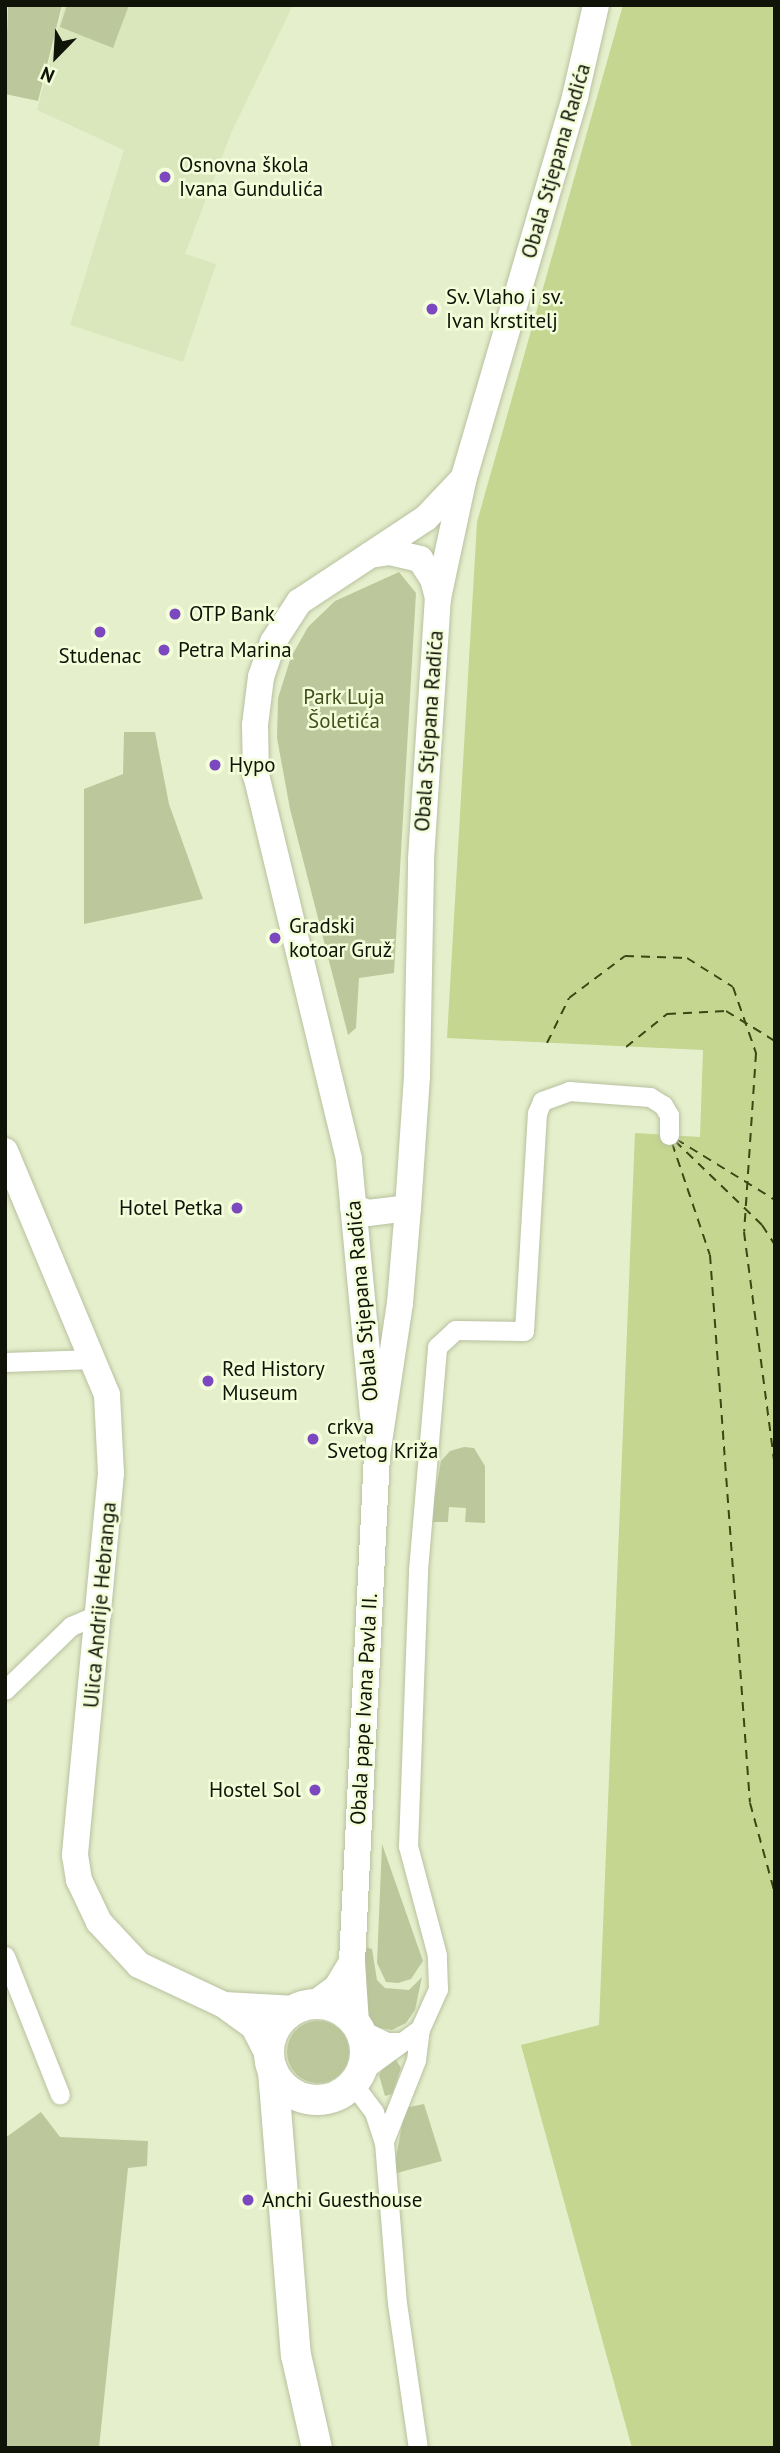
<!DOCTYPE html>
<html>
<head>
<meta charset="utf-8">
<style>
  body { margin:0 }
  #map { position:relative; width:780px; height:2453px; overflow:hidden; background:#e6efcc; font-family:"PT Sans",sans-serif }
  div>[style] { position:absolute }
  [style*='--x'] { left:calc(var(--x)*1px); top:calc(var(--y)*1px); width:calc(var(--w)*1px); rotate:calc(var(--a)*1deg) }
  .built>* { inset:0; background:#dae6bb }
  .green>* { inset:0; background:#bcc89b }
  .round { border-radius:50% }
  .water>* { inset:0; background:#c4d68f }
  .ferry>* { height:2px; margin-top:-1px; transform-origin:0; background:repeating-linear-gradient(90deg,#3b4612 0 9px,transparent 0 16px) }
  .roads { filter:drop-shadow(0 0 2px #b8c19f) drop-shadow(0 0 2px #b8c19f) }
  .street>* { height:19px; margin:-9.5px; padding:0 9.5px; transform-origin:9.5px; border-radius:9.5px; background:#fff }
  .secondary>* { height:26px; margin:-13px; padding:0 13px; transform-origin:13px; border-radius:13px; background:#fff }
  .primary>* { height:30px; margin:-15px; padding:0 15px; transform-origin:15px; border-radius:15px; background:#fff }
  .primary>.ring { margin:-15px; padding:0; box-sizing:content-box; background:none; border:30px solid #fff; border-radius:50% }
  .dots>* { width:19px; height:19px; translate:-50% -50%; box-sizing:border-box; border:4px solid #f3fdd9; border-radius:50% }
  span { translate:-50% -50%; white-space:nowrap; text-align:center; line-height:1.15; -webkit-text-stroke:5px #f3fdd9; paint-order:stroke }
  .street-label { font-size:21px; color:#101307 }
  .poi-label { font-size:21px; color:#101307 }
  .left { translate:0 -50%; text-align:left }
  .right { translate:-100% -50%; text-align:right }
  .park-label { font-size:21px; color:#444f1c }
  .frame { position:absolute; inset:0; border:7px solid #101307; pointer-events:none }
  .north { position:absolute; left:21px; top:21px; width:70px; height:70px; -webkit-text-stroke:5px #f3fdd9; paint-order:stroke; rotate:204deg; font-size:19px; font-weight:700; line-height:28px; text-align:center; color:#101307 }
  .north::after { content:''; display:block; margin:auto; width:24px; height:32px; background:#101307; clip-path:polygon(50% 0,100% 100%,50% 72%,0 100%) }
</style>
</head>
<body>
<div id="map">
  <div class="built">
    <i style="clip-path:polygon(64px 5px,293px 5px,232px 131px,185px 254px,216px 264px,183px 362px,70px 325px,124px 150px,37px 110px)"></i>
  </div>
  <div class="green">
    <i style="clip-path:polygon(8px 5px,62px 5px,38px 101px,5px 94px)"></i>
    <i style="clip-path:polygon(67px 5px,129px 5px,113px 48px,60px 27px)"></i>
    <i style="clip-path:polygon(399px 572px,416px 593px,394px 973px,359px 978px,356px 1028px,348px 1035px,290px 809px,277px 738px,278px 698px,291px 657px,308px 627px,335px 601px)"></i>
    <i style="clip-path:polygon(124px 732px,155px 732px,169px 804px,203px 899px,84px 924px,84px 789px,123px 774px)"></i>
    <i style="clip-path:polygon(464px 1447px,474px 1448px,485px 1466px,485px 1523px,465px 1522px,466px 1508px,449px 1507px,448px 1522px,430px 1522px,441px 1461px,450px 1451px)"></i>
    <i style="clip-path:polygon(382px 1844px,423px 1961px,411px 1979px,398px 1983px,386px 1982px,377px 1963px)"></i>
    <i style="clip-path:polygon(364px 1947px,372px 1949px,377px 1980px,385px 1988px,409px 1990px,422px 1977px,415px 2010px,406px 2023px,392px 2030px,370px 2026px,360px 2003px)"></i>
    <i class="round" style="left:287px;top:2021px;width:62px;height:62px"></i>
    <i style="clip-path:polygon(396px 2060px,401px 2068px,392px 2094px,385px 2096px,379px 2075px,386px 2064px)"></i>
    <i style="clip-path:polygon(424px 2104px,442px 2161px,393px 2174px,404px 2114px,409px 2107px)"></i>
    <i style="clip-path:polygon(41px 2112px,60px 2137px,148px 2141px,147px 2166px,128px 2168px,99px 2448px,5px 2448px,5px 2138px)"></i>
  </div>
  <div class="water">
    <i style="clip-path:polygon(623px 5px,775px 5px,775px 2448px,632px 2448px,521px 2045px,599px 2025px,635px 1133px,700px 1137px,703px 1050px,447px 1038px,477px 522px)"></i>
  </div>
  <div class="ferry">
    <i style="--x:547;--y:1043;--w:50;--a:-63.9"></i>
    <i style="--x:569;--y:998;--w:70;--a:-36.9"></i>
    <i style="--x:625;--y:956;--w:62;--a:1.8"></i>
    <i style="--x:687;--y:958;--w:54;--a:32.2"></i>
    <i style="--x:733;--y:987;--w:70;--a:70.8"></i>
    <i style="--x:756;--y:1053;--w:179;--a:93.8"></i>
    <i style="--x:744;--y:1232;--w:236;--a:82.5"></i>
    <i style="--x:626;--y:1047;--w:53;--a:-38.8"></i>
    <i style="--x:667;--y:1014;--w:59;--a:-2.9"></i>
    <i style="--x:726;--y:1011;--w:57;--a:31.5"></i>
    <i style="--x:676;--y:1139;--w:116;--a:31.6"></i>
    <i style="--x:675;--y:1141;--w:121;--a:44"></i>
    <i style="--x:762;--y:1225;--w:24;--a:57"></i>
    <i style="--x:672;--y:1143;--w:118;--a:71.3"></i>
    <i style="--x:710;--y:1255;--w:549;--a:85.83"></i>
    <i style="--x:750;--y:1803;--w:94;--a:74.6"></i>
  </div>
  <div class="roads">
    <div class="street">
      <i style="--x:5;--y:1362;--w:89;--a:-1.9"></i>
      <i style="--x:5;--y:1690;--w:92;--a:-44.1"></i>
      <i style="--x:71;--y:1626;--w:33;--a:-23"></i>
      <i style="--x:5;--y:1956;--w:149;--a:68.4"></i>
      <i style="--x:360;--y:2029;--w:30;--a:26"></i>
      <i style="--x:387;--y:2042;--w:14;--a:0"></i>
      <i style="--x:361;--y:2072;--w:73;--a:-36.1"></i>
      <i style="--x:420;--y:2029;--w:44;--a:-65.8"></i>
      <i style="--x:438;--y:1989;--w:34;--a:-92"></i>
      <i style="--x:437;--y:1955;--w:113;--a:-104.9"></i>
      <i style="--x:408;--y:1846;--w:276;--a:-87.9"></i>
      <i style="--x:418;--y:1570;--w:224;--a:-85.1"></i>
      <i style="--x:437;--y:1347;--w:25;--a:-43"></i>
      <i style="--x:455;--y:1330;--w:69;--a:0.8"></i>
      <i style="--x:524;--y:1331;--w:218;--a:-86.6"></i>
      <i style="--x:537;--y:1113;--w:13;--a:-67"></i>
      <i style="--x:542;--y:1101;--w:29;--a:-20"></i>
      <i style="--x:569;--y:1091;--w:81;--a:4.2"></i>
      <i style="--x:650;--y:1097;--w:15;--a:32"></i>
      <i style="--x:663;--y:1105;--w:12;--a:59"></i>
      <i style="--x:669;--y:1115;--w:20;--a:90"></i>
      <i style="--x:353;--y:2084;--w:35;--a:53"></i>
      <i style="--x:374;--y:2112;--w:32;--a:72"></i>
      <i style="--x:384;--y:2142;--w:162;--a:85.4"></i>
      <i style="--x:397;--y:2303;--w:147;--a:81.8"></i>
      <i style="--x:384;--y:2141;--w:87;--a:-68.4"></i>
      <i style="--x:416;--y:2060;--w:31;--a:-83"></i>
    </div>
    <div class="secondary">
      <i style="--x:370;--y:555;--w:20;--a:-9"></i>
      <i style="--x:390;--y:552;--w:31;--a:13"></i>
      <i style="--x:420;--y:559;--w:24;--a:57"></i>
      <i style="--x:433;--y:579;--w:20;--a:75"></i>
      <i style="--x:5;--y:1151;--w:264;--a:67.3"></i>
      <i style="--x:107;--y:1395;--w:78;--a:87.1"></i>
      <i style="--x:111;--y:1473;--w:384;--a:95.4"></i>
      <i style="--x:75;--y:1855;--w:25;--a:81"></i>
      <i style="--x:79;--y:1880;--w:47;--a:64.5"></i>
      <i style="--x:99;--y:1922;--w:59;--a:47.1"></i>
      <i style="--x:139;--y:1965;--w:94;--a:25.2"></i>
      <i style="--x:224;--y:2005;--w:72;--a:3.2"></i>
      <i style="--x:353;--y:1207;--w:16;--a:22"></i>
      <i style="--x:368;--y:1213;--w:40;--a:-7.1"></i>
      <i style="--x:373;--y:1415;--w:257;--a:-95.4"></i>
      <i style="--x:349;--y:1159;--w:394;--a:-103.6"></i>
      <i style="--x:256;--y:776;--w:51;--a:-91.1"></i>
      <i style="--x:255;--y:725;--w:48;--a:-82.9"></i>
      <i style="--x:261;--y:677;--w:37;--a:-71"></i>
      <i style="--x:273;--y:642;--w:48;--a:-57"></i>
      <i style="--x:299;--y:602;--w:152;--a:-33.5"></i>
      <i style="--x:426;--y:518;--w:51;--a:-46.6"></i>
      <i style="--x:316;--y:2003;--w:26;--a:-37"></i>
      <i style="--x:337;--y:1987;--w:29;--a:-59"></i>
      <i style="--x:228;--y:2008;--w:32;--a:36"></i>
      <i style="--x:254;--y:2027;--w:34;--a:63"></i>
      <i style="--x:356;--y:2023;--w:61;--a:-93.8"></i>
      <i style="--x:352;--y:1962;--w:508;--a:-87.18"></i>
      <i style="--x:377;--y:1455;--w:154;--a:-81.4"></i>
      <i style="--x:400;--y:1303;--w:95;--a:-85.2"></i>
      <i style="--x:408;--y:1208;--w:132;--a:-86.1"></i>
      <i style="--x:417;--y:1076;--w:217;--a:-88.9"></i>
      <i style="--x:421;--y:859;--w:262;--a:-86.3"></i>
      <i style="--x:438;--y:598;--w:124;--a:-77.9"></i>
      <i style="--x:464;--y:477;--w:396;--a:-73.7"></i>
      <i style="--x:575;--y:97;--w:94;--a:-77.1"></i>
    </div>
    <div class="primary">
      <i class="ring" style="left:269px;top:2004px;width:66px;height:66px"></i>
      <i style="--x:273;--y:2071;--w:285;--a:85.4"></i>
      <i style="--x:296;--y:2355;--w:95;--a:77.3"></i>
    </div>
  </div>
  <div class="dots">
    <i style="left:165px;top:177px;background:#7c48bf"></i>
    <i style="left:432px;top:309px;background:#7c48bf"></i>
    <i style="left:175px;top:614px;background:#7c48bf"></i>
    <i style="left:100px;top:632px;background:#7c48bf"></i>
    <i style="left:164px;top:650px;background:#7c48bf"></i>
    <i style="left:215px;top:765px;background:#7c48bf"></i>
    <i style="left:275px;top:938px;background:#7c48bf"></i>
    <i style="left:237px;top:1208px;background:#7c48bf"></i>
    <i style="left:208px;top:1381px;background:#7c48bf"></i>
    <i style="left:313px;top:1439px;background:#7c48bf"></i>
    <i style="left:315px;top:1790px;background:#7c48bf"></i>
    <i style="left:248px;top:2200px;background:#7c48bf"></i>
  </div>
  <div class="street-label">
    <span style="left:556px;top:161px;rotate:-74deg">Obala Stjepana Radića</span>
    <span style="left:429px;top:731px;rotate:-86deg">Obala Stjepana Radića</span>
    <span style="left:362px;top:1301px;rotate:-95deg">Obala Stjepana Radića</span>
    <span style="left:100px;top:1605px;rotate:-85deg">Ulica Andrije Hebranga</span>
    <span style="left:364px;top:1709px;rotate:-87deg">Obala pape Ivana Pavla II.</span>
  </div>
  <div class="poi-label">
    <span class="left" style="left:179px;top:177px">Osnovna škola<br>Ivana Gundulića</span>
    <span class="left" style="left:446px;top:309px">Sv. Vlaho i sv.<br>Ivan krstitelj</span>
    <span class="left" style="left:189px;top:614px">OTP Bank</span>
    <span class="left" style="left:178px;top:650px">Petra Marina</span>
    <span style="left:100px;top:656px">Studenac</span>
    <span class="left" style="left:229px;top:765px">Hypo</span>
    <span class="left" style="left:289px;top:938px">Gradski<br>kotoar Gruž</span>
    <span class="right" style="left:223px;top:1208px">Hotel Petka</span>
    <span class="left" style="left:222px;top:1381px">Red History<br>Museum</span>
    <span class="left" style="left:327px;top:1439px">crkva<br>Svetog Križa</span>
    <span class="right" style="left:301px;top:1790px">Hostel Sol</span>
    <span class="left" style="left:262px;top:2200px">Anchi Guesthouse</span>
  </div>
  <div class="park-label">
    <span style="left:344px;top:709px">Park Luja<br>Šoletića</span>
  </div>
  <div class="frame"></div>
  <div class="north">N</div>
</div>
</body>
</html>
